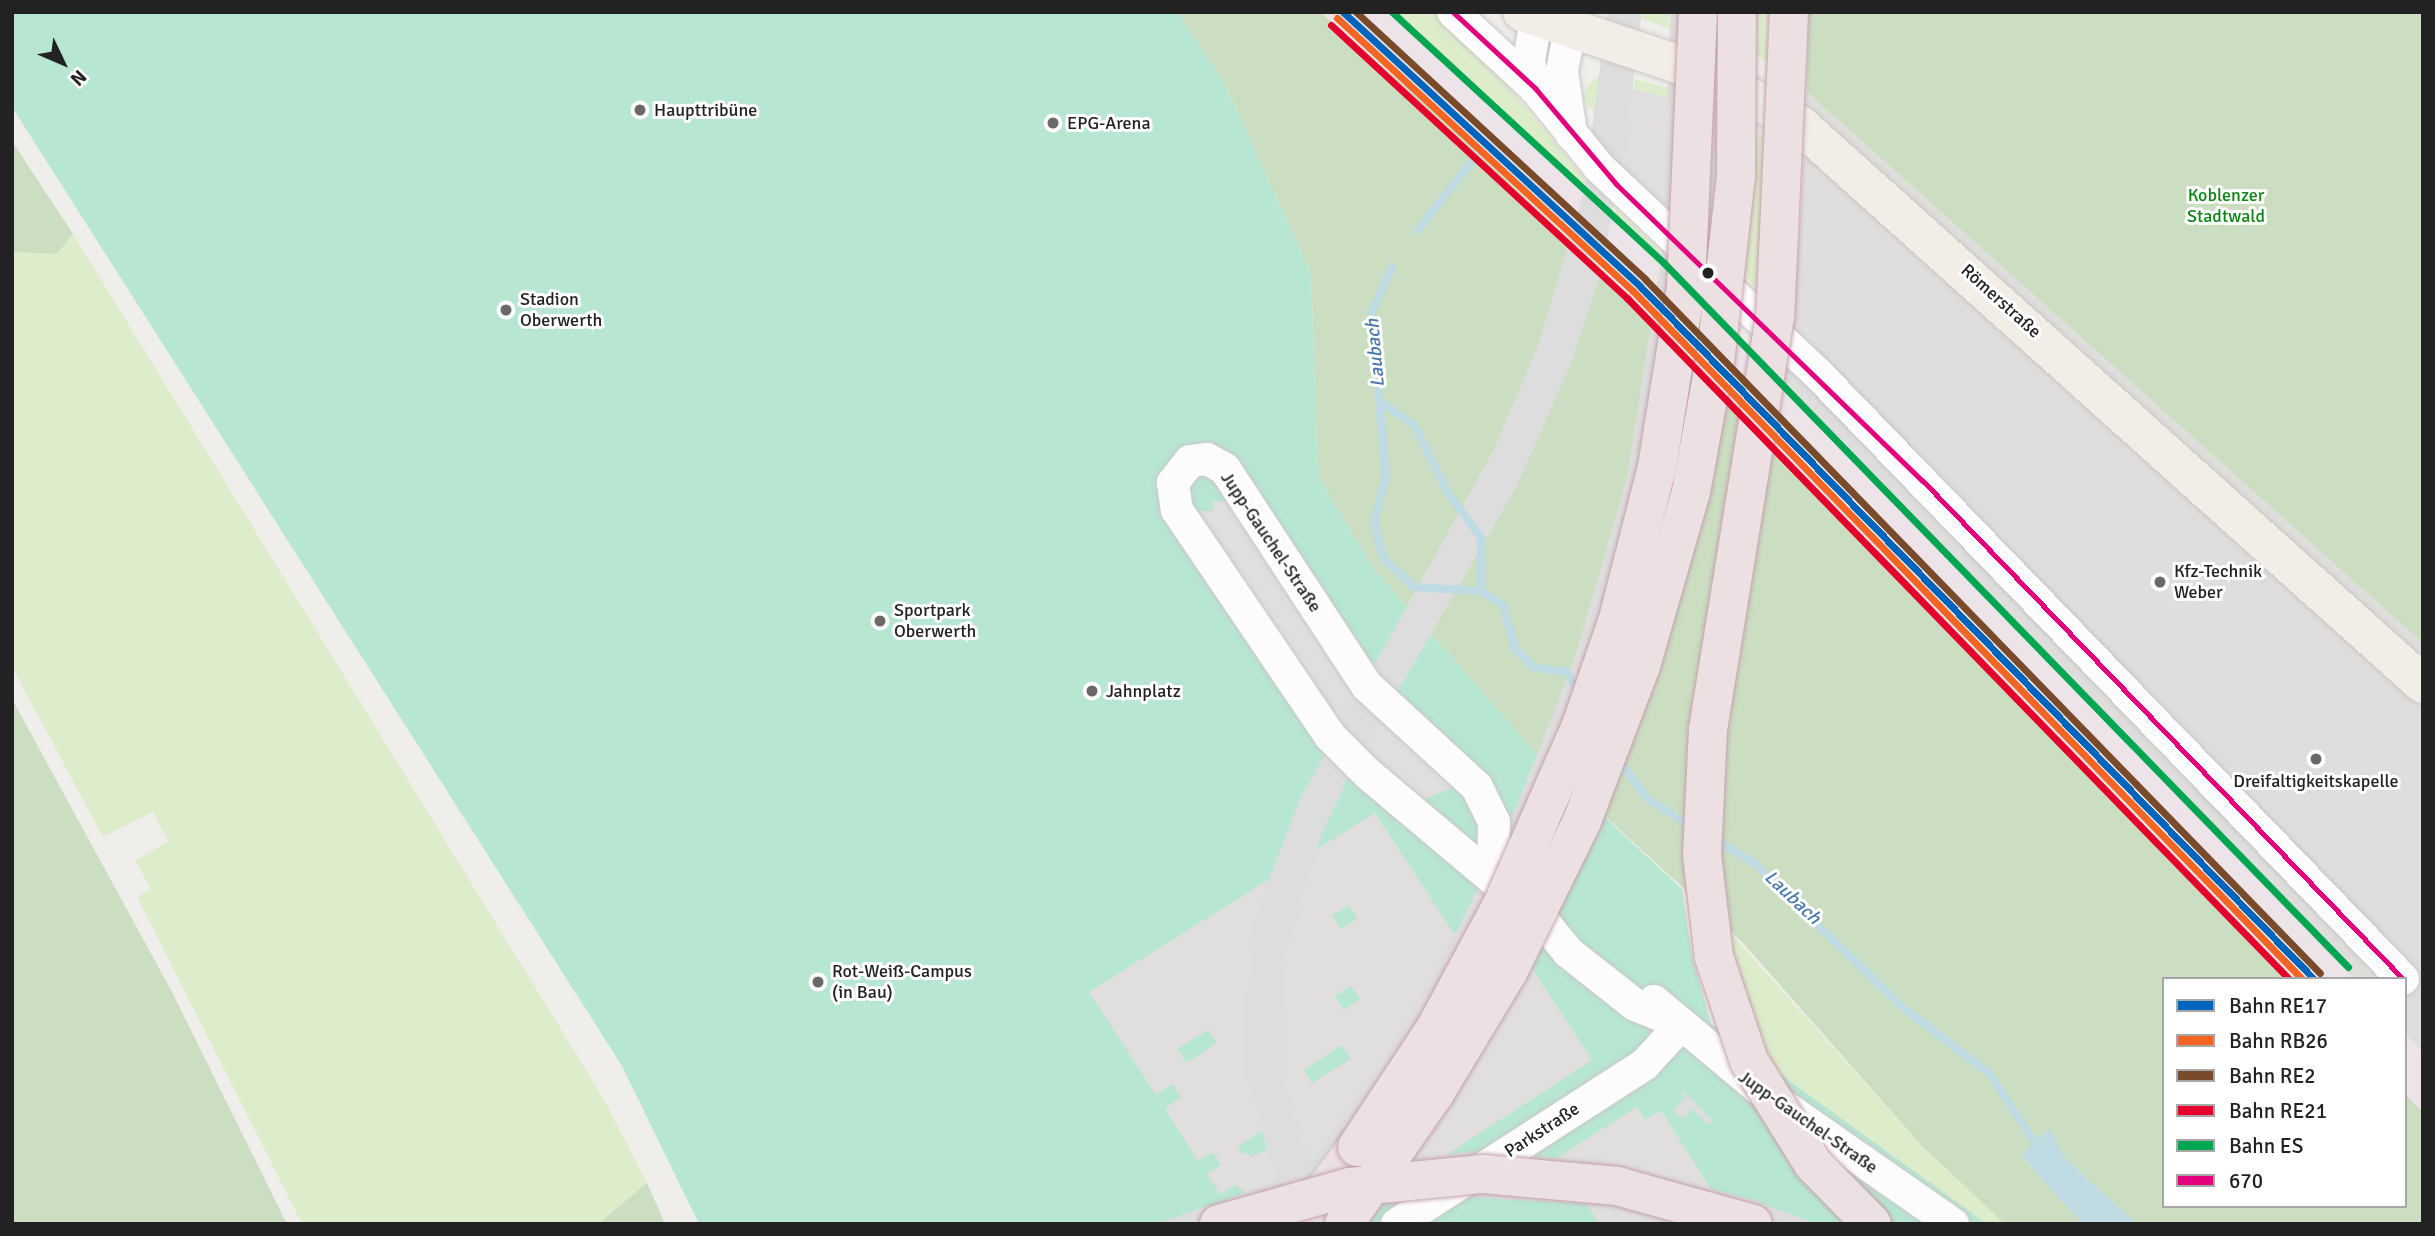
<!DOCTYPE html>
<html>
<head>
<meta charset="utf-8">
<style>
  body { margin:0 }
  #map { position:relative; width:2435px; height:1236px; overflow:hidden; background:#f0eeeb; font-family:Signika,sans-serif }
  div>[style] { position:absolute }
  [style*='--x'] { left:calc(var(--x)*1px); top:calc(var(--y)*1px); width:calc(var(--w)*1px); rotate:calc(var(--a)*1deg) }
  .residential>* { inset:0; background:#dfdedc }
  .industrial>* { inset:0; background:#ede4e9 }
  .grass>* { inset:0; background:#ddeccb }
  .forest>* { inset:0; background:#cbdec1 }
  .pitch>* { inset:0; background:#b7e6d2 }
  .parking>* { inset:0; background:#e0dfde }
  .water>* { inset:0; background:#bfdbe3 }
  .pier>* { inset:0; background:#dedddd }
  .stream>* { height:8px; margin:-4px; padding:0 4px; transform-origin:4px; border-radius:4px; background:#bfdbe3 }
  .roads { filter:drop-shadow(0 0 2px #c9c8c7) drop-shadow(0 0 2px #c9c8c7) }
  .minor>* { height:32px; margin:-16px; padding:0 16px; transform-origin:16px; border-radius:16px; background:#fdfcfc }
  .major>* { height:38px; margin:-19px; padding:0 19px; transform-origin:19px; border-radius:19px; background:#f3ede7 }
  .highway>* { height:38px; margin:-19px; padding:0 19px; transform-origin:19px; border-radius:19px; background:#ece0e2 }
  .bridges { filter:drop-shadow(0 0 2px #c5a2ac) drop-shadow(0 0 2px #c5a2ac) }
  .highway-bridge>* { height:38px; margin:-19px; padding:0 19px; transform-origin:19px; border-radius:19px; background:#ece0e2 }
  .bus-1>* { height:5px; margin:-2.5px; padding:0 2.5px; transform-origin:2.5px; border-radius:2.5px; background:#e5007d }
  .rail-1>* { height:7px; margin:-3.5px; padding:0 3.5px; transform-origin:3.5px; border-radius:3.5px; background:#0065bd }
  .rail-2>* { height:7px; margin:-3.5px; padding:0 3.5px; transform-origin:3.5px; border-radius:3.5px; background:#f26522 }
  .rail-3>* { height:7px; margin:-3.5px; padding:0 3.5px; transform-origin:3.5px; border-radius:3.5px; background:#7a4b2a }
  .rail-4>* { height:7px; margin:-3.5px; padding:0 3.5px; transform-origin:3.5px; border-radius:3.5px; background:#e4002b }
  .rail-5>* { height:7px; margin:-3.5px; padding:0 3.5px; transform-origin:3.5px; border-radius:3.5px; background:#00a651 }
  .dots>* { width:19px; height:19px; translate:-50% -50%; box-sizing:border-box; border:4px solid #fff; border-radius:50% }
  span { translate:-50% -50%; white-space:nowrap; text-align:center; line-height:1.15; -webkit-text-stroke:6px #fff; paint-order:stroke }
  .poi-label { font-size:18px; color:#222 }
  .left { translate:0 -50%; text-align:left }
  .park-label { font-size:18px; color:#0c8416 }
  .street-label { font-size:18px; color:#222 }
  .water-label { font-size:19px; color:#4a7aab; font-style:italic }
  .frame { position:absolute; inset:0; border:14px solid #222; pointer-events:none }
  .legend { position:absolute; left:2162px; top:977px; width:245px; height:231px; box-sizing:border-box; background:#fff; border:2px solid #a7a7a7; margin:0; padding:9px 12px; list-style:none; font-size:21px; color:#222 }
  .legend li { display:flex; align-items:center; gap:14px; height:35px }
  .legend b { width:35px; border:2px solid #a7a7a7 }
  .north { position:absolute; left:28px; top:28px; width:70px; height:70px; -webkit-text-stroke:5px #fff; paint-order:stroke; rotate:134deg; font-size:19px; font-weight:700; line-height:28px; text-align:center; color:#222 }
  .north::after { content:''; display:block; margin:auto; width:24px; height:32px; background:#222; clip-path:polygon(50% 0,100% 100%,50% 72%,0 100%) }
</style>
</head>
<body>
<div id="map">
  <div class="residential">
    <i style="clip-path:polygon(1807px 92px,2423px 643px,2423px 1052px,2405px 1034px,2405px 979px,2353px 979px,1781px 387px,1800px 229px)"></i>
  </div>
  <div class="industrial">
    <i style="clip-path:polygon(1320px 12px,1391px 12px,1486px 97px,1748px 352px,2353px 979px,2293px 979px,1601px 269px)"></i>
    <i style="clip-path:polygon(2405px 1034px,2423px 1052px,2423px 1112px,2405px 1094px)"></i>
  </div>
  <div class="grass">
    <i style="clip-path:polygon(1391px 12px,1447px 12px,1585px 179px,1583px 191px)"></i>
    <i style="clip-path:polygon(1642px 12px,1669px 12px,1670px 29px,1642px 19px)"></i>
    <i style="clip-path:polygon(1755px 12px,1768px 12px,1768px 62px,1756px 56px)"></i>
    <i style="clip-path:polygon(1601px 74px,1600px 85px,1596px 113px,1583px 101px,1586px 88px)"></i>
    <i style="clip-path:polygon(1635px 79px,1672px 89px,1671px 102px,1634px 90px)"></i>
    <i style="clip-path:polygon(1757px 133px,1767px 139px,1756px 287px,1745px 276px)"></i>
    <i style="clip-path:polygon(1616px 208px,1661px 251px,1659px 266px,1614px 219px)"></i>
    <i style="clip-path:polygon(73px 234px,605px 1101px,647px 1183px,598px 1224px,302px 1224px,137px 897px,151px 889px,135px 861px,168px 841px,153px 812px,103px 837px,12px 667px,12px 252px,57px 254px)"></i>
    <i style="clip-path:polygon(1725px 927px,1921px 1145px,2005px 1224px,1987px 1224px,1773px 1073px)"></i>
  </div>
  <div class="forest">
    <i style="clip-path:polygon(1177px 12px,1320px 12px,1428px 106px,1601px 269px,2293px 979px,2164px 979px,2164px 1206px,2405px 1206px,2405px 1094px,2423px 1112px,2423px 1224px,2137px 1224px,2065px 1158px,2049px 1129px,2021px 1156px,2084px 1224px,2005px 1224px,1921px 1145px,1742px 942px,1536px 753px,1373px 568px,1318px 476px,1311px 273px,1223px 81px)"></i>
    <i style="clip-path:polygon(1808px 12px,2423px 12px,2423px 643px,1807px 92px)"></i>
    <i style="clip-path:polygon(12px 141px,73px 234px,57px 254px,12px 252px)"></i>
    <i style="clip-path:polygon(12px 699px,172px 992px,287px 1224px,12px 1224px)"></i>
    <i style="clip-path:polygon(647px 1183px,665px 1224px,598px 1224px)"></i>
  </div>
  <div class="pitch">
    <i style="clip-path:polygon(12px 12px,1177px 12px,1223px 81px,1311px 273px,1318px 476px,1373px 568px,1536px 753px,1682px 889px,1692px 956px,1711px 1024px,1987px 1224px,699px 1224px,622px 1066px,12px 107px)"></i>
  </div>
  <div class="parking">
    <i style="clip-path:polygon(1632px 89px,1661px 96px,1755px 145px,1720px 257px,1623px 173px,1600px 113px)"></i>
    <i style="clip-path:polygon(1213px 501px,1234px 502px,1366px 704px,1458px 785px,1420px 801px,1341px 730px,1193px 511px,1213px 511px)"></i>
    <i style="clip-path:polygon(evenodd,1375px 813px,1489px 987px,1528px 962px,1592px 1060px,1341px 1224px,1255px 1203px,1236px 1184px,1220px 1194px,1207px 1174px,1221px 1165px,1213px 1152px,1198px 1161px,1165px 1109px,1181px 1097px,1172px 1084px,1156px 1095px,1089px 992px,1375px 813px,1349px 905px,1357px 919px,1341px 929px,1332px 916px,1349px 905px,1375px 813px,1351px 986px,1360px 999px,1344px 1010px,1335px 996px,1351px 986px,1375px 813px,1208px 1030px,1217px 1043px,1186px 1063px,1177px 1049px,1208px 1030px,1375px 813px,1342px 1045px,1351px 1059px,1312px 1083px,1304px 1070px,1342px 1045px,1375px 813px,1269px 1127px,1266px 1150px,1253px 1156px,1241px 1152px,1238px 1146px,1269px 1127px)"></i>
    <i style="clip-path:polygon(1637px 1107px,1645px 1120px,1661px 1110px,1733px 1224px,1592px 1224px,1597px 1220px,1557px 1158px)"></i>
  </div>
  <div class="water">
    <i style="clip-path:polygon(2049px 1128px,2065px 1158px,2137px 1224px,2084px 1224px,2061px 1200px,2021px 1155px)"></i>
  </div>
  <div class="pier">
    <i style="clip-path:polygon(1607px 12px,1641px 12px,1641px 19px,1625px 151px,1598px 282px,1572px 361px,1517px 486px,1349px 775px,1320px 838px,1282px 972px,1285px 1085px,1310px 1164px,1387px 1052px,1458px 929px,1515px 810px,1573px 663px,1627px 478px,1663px 246px,1670px 12px,1755px 12px,1756px 160px,1741px 310px,1706px 507px,1587px 852px,1524px 986px,1416px 1157px,1483px 1151px,1609px 1163px,1754px 1200px,1817px 1224px,1679px 1224px,1588px 1204px,1463px 1197px,1384px 1203px,1368px 1224px,1156px 1224px,1277px 1182px,1247px 1080px,1245px 1010px,1255px 916px,1300px 799px,1493px 451px,1538px 346px,1584px 191px)"></i>
    <i style="clip-path:polygon(1682px 1089px,1713px 1121px,1709px 1125px,1693px 1109px,1683px 1119px,1673px 1110px,1685px 1098px)"></i>
  </div>
  <div class="stream">
    <i style="--x:1418;--y:230;--w:93;--a:-52"></i>
    <i style="--x:1392;--y:267;--w:49;--a:114"></i>
    <i style="--x:1372;--y:312;--w:166;--a:85.2"></i>
    <i style="--x:1386;--y:477;--w:47;--a:104.9"></i>
    <i style="--x:1374;--y:522;--w:37;--a:76"></i>
    <i style="--x:1383;--y:558;--w:42;--a:43.1"></i>
    <i style="--x:1414;--y:587;--w:67;--a:3.4"></i>
    <i style="--x:1481;--y:591;--w:26;--a:32"></i>
    <i style="--x:1503;--y:605;--w:46;--a:74.7"></i>
    <i style="--x:1515;--y:649;--w:28;--a:44"></i>
    <i style="--x:1535;--y:668;--w:31;--a:6"></i>
    <i style="--x:1566;--y:671;--w:26;--a:59"></i>
    <i style="--x:1380;--y:401;--w:42;--a:35.2"></i>
    <i style="--x:1414;--y:425;--w:74;--a:63.4"></i>
    <i style="--x:1447;--y:491;--w:58;--a:54.1"></i>
    <i style="--x:1481;--y:538;--w:53;--a:90"></i>
    <i style="--x:1618;--y:758;--w:49;--a:54.1"></i>
    <i style="--x:1647;--y:798;--w:53;--a:33.4"></i>
    <i style="--x:1715;--y:840;--w:44;--a:30.1"></i>
    <i style="--x:1753;--y:862;--w:206;--a:44.2"></i>
    <i style="--x:1901;--y:1006;--w:111;--a:37.3"></i>
    <i style="--x:1989;--y:1073;--w:91;--a:56.7"></i>
  </div>
  <div class="roads">
    <div class="minor">
      <i style="--x:1453;--y:12;--w:112;--a:42.8"></i>
      <i style="--x:1537;--y:12;--w:51;--a:99.1"></i>
      <i style="--x:1529;--y:62;--w:27;--a:77"></i>
      <i style="--x:1535;--y:88;--w:102;--a:51"></i>
      <i style="--x:1599;--y:167;--w:303;--a:43.4"></i>
      <i style="--x:1819;--y:375;--w:840;--a:45.96"></i>
      <i style="--x:1571;--y:134;--w:64;--a:-98.1"></i>
      <i style="--x:1562;--y:71;--w:60;--a:-79.4"></i>
      <i style="--x:1493;--y:878;--w:56;--a:-89"></i>
      <i style="--x:1494;--y:822;--w:39;--a:-116"></i>
      <i style="--x:1477;--y:787;--w:149;--a:-137.4"></i>
      <i style="--x:1367;--y:686;--w:259;--a:-123.2"></i>
      <i style="--x:1225;--y:469;--w:21;--a:-151"></i>
      <i style="--x:1207;--y:459;--w:17;--a:173"></i>
      <i style="--x:1190;--y:461;--w:28;--a:128"></i>
      <i style="--x:1173;--y:483;--w:27;--a:82"></i>
      <i style="--x:1177;--y:510;--w:273;--a:55.9"></i>
      <i style="--x:1330;--y:736;--w:52;--a:45"></i>
      <i style="--x:1367;--y:773;--w:230;--a:40.1"></i>
      <i style="--x:1543;--y:921;--w:40;--a:51"></i>
      <i style="--x:1568;--y:952;--w:85;--a:38.3"></i>
      <i style="--x:1635;--y:1005;--w:32;--a:22"></i>
      <i style="--x:1654;--y:1001;--w:136;--a:39.9"></i>
      <i style="--x:1758;--y:1088;--w:238;--a:34.9"></i>
      <i style="--x:1397;--y:1224;--w:295;--a:-32.8"></i>
      <i style="--x:1645;--y:1064;--w:50;--a:-47.4"></i>
    </div>
    <div class="major">
      <i style="--x:1522;--y:12;--w:201;--a:18.5"></i>
      <i style="--x:1713;--y:76;--w:100;--a:29.4"></i>
      <i style="--x:1800;--y:125;--w:837;--a:41.9"></i>
    </div>
    <div class="highway">
      <i style="--x:1299;--y:1224;--w:96;--a:-53"></i>
    </div>
  </div>
  <div class="bridges">
    <div class="highway-bridge">
      <i style="--x:1789;--y:12;--w:304;--a:92.6"></i>
      <i style="--x:1775;--y:316;--w:418;--a:99.2"></i>
      <i style="--x:1708;--y:729;--w:126;--a:92.7"></i>
      <i style="--x:1702;--y:855;--w:103;--a:83.3"></i>
      <i style="--x:1714;--y:957;--w:110;--a:71.4"></i>
      <i style="--x:1749;--y:1061;--w:121;--a:58.1"></i>
      <i style="--x:1813;--y:1164;--w:84;--a:45.5"></i>
      <i style="--x:1357;--y:1147;--w:144;--a:-56.6"></i>
      <i style="--x:1436;--y:1027;--w:139;--a:-61.6"></i>
      <i style="--x:1502;--y:905;--w:196;--a:-66.2"></i>
      <i style="--x:1581;--y:726;--w:113;--a:-70.9"></i>
      <i style="--x:1618;--y:619;--w:157;--a:-75.6"></i>
      <i style="--x:1657;--y:467;--w:181;--a:-80.8"></i>
      <i style="--x:1686;--y:288;--w:276;--a:-87.5"></i>
      <i style="--x:1219;--y:1224;--w:136;--a:-15.8"></i>
      <i style="--x:1350;--y:1187;--w:134;--a:-5.6"></i>
      <i style="--x:1483;--y:1174;--w:135;--a:5.1"></i>
      <i style="--x:1617;--y:1186;--w:141;--a:15.6"></i>
      <i style="--x:1344;--y:1224;--w:160;--a:-55.2"></i>
      <i style="--x:1435;--y:1093;--w:141;--a:-58.9"></i>
      <i style="--x:1508;--y:972;--w:168;--a:-63.9"></i>
      <i style="--x:1582;--y:821;--w:166;--a:-69.2"></i>
      <i style="--x:1641;--y:666;--w:181;--a:-74"></i>
      <i style="--x:1691;--y:492;--w:140;--a:-79.7"></i>
      <i style="--x:1716;--y:354;--w:178;--a:-83.6"></i>
      <i style="--x:1736;--y:177;--w:165;--a:-89.7"></i>
    </div>
  </div>
  <div class="bus-1">
    <i style="--x:1453;--y:12;--w:112;--a:42.8"></i>
    <i style="--x:1535;--y:88;--w:126;--a:49.8"></i>
    <i style="--x:1616;--y:184;--w:427;--a:44.1"></i>
    <i style="--x:1923;--y:481;--w:692;--a:46.05"></i>
  </div>
  <div class="rail-1">
    <i style="--x:1343;--y:12;--w:403;--a:42.7"></i>
    <i style="--x:1639;--y:285;--w:968;--a:45.8"></i>
  </div>
  <div class="rail-2">
    <i style="--x:1337;--y:18;--w:403;--a:42.7"></i>
    <i style="--x:1633;--y:291;--w:960;--a:45.8"></i>
  </div>
  <div class="rail-3">
    <i style="--x:1356;--y:12;--w:393;--a:42.7"></i>
    <i style="--x:1645;--y:279;--w:968;--a:45.8"></i>
  </div>
  <div class="rail-4">
    <i style="--x:1331;--y:25;--w:403;--a:42.7"></i>
    <i style="--x:1627;--y:298;--w:950;--a:45.81"></i>
  </div>
  <div class="rail-5">
    <i style="--x:1392;--y:12;--w:369;--a:42.7"></i>
    <i style="--x:1663;--y:262;--w:983;--a:45.82"></i>
  </div>
  <div class="dots">
    <i style="left:640px;top:110px;background:#6a6968"></i>
    <i style="left:1053px;top:123px;background:#6a6968"></i>
    <i style="left:1708px;top:273px;background:#222"></i>
    <i style="left:506px;top:310px;background:#6a6968"></i>
    <i style="left:2160px;top:582px;background:#6a6968"></i>
    <i style="left:880px;top:621px;background:#6a6968"></i>
    <i style="left:1092px;top:691px;background:#6a6968"></i>
    <i style="left:2316px;top:759px;background:#6a6968"></i>
    <i style="left:818px;top:982px;background:#6a6968"></i>
  </div>
  <div class="poi-label">
    <span class="left" style="left:654px;top:110px">Haupttribüne</span>
    <span class="left" style="left:1067px;top:123px">EPG-Arena</span>
    <span class="left" style="left:520px;top:310px">Stadion<br>Oberwerth</span>
    <span class="left" style="left:2174px;top:582px">Kfz-Technik<br>Weber</span>
    <span class="left" style="left:894px;top:621px">Sportpark<br>Oberwerth</span>
    <span class="left" style="left:1106px;top:691px">Jahnplatz</span>
    <span style="left:2316px;top:781px">Dreifaltigkeitskapelle</span>
    <span class="left" style="left:832px;top:982px">Rot-Weiß-Campus<br>(in Bau)</span>
  </div>
  <div class="park-label">
    <span style="left:2226px;top:206px">Koblenzer<br>Stadtwald</span>
  </div>
  <div class="street-label">
    <span style="left:2001px;top:301px;rotate:42deg">Römerstraße</span>
    <span style="left:1271px;top:542px;rotate:56deg">Jupp-Gauchel-Straße</span>
    <span style="left:1808px;top:1122px;rotate:35deg">Jupp-Gauchel-Straße</span>
    <span style="left:1542px;top:1130px;rotate:-33deg">Parkstraße</span>
  </div>
  <div class="water-label">
    <span style="left:1376px;top:353px;rotate:-95deg">Laubach</span>
    <span style="left:1792px;top:898px;rotate:43deg">Laubach</span>
  </div>
  <div class="frame"></div>
  <ul class="legend">
  <li><b style="height:9px;background:#0065bd"></b>Bahn RE17</li>
  <li><b style="height:9px;background:#f26522"></b>Bahn RB26</li>
  <li><b style="height:9px;background:#7a4b2a"></b>Bahn RE2</li>
  <li><b style="height:9px;background:#e4002b"></b>Bahn RE21</li>
  <li><b style="height:9px;background:#00a651"></b>Bahn ES</li>
  <li><b style="height:9px;background:#e5007d"></b>670</li>
  </ul>
  <div class="north">N</div>
</div>
</body>
</html>
